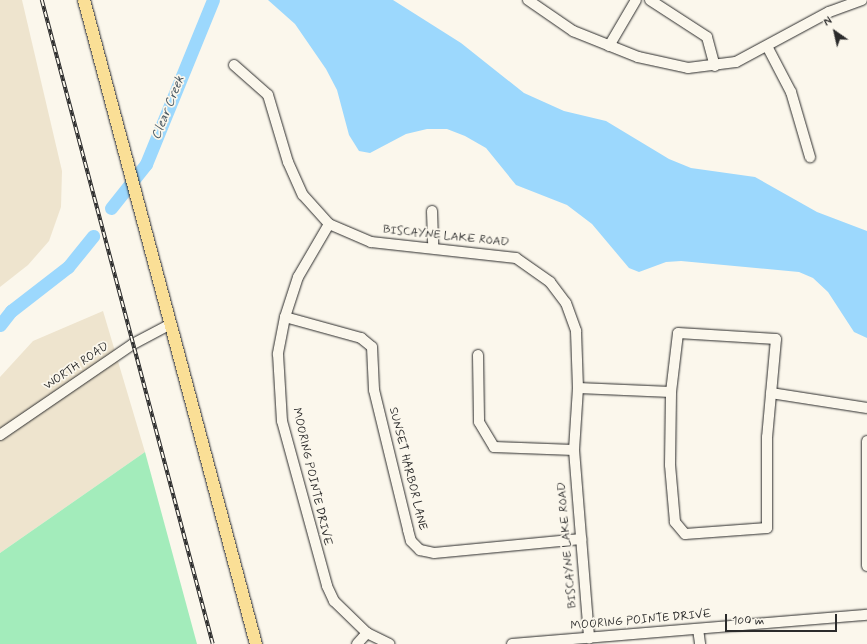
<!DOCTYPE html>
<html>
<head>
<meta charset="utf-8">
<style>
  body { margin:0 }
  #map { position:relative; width:867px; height:644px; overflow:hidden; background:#fbf7ec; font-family:Mynerve,sans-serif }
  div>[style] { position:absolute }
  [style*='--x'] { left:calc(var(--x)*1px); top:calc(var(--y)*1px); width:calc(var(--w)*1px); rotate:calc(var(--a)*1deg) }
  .built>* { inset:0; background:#eee4ce }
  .green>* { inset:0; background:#a3ecbb }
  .water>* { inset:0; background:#9cd8fd }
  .river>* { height:13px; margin:-6.5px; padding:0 6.5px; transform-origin:6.5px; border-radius:6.5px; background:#9cd8fd }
  .roads { filter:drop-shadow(0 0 1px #2b2b2b) drop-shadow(0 0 1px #2b2b2b) }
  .minor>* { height:10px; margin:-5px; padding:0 5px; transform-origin:5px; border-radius:5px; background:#fbf7ec }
  .major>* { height:12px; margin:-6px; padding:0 6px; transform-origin:6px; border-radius:6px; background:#fadf96 }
  .rail>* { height:3.5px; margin-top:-1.75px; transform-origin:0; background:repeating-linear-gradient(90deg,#fbf7ec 0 6px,#2b2b2b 0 12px); box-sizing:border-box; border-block:1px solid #2b2b2b }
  span { translate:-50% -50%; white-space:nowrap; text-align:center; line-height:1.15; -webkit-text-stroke:3.5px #fbf7ec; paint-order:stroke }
  .street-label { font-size:12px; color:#2b2b2b }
  .water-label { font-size:13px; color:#475660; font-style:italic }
  .north { position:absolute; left:815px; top:12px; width:40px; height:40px; -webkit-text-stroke:3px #fbf7ec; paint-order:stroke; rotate:326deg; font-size:11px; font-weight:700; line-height:16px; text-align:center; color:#2b2b2b }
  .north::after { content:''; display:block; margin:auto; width:14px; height:18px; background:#2b2b2b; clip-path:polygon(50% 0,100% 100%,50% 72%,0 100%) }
  .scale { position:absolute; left:725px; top:614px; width:112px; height:18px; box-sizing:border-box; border:2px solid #2b2b2b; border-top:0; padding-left:5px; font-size:12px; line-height:14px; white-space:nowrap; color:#2b2b2b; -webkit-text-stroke:3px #fbf7ec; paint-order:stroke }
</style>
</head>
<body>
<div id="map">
  <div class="built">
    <i style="clip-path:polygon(0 0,22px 0,62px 171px,61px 207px,49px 241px,28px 265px,0 287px)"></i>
    <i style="clip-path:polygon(103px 311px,145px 452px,0 553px,0 377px,33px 341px)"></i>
  </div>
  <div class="green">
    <i style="clip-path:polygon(145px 452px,197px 644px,0 644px,0 553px)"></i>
  </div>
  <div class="water">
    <i style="clip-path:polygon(268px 0,393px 0,461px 43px,524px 93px,564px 111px,606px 121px,669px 159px,691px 168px,755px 177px,817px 212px,867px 231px,867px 338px,854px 332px,828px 292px,813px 278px,799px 272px,681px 261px,666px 262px,639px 272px,629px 268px,592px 224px,567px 205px,516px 185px,486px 148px,465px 136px,447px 129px,427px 129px,406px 134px,370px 153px,359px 151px,349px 135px,337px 90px,326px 69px,295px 24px)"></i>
  </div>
  <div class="river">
    <i style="--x:111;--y:208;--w:56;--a:-51.5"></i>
    <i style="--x:146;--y:164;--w:177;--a:-67.8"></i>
    <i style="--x:0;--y:325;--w:18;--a:-52"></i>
    <i style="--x:11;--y:311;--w:72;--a:-37.7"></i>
    <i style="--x:68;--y:267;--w:40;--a:-51"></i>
  </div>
  <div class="roads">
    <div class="minor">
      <i style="--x:528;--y:0;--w:55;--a:34.6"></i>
      <i style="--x:573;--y:31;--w:70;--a:21.8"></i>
      <i style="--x:638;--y:57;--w:51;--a:12.4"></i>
      <i style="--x:688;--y:68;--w:48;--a:-7.1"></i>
      <i style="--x:736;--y:62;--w:106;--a:-28.3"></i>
      <i style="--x:829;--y:12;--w:35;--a:-20"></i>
      <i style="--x:650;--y:0;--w:68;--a:33"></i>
      <i style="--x:707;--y:37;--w:30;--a:75"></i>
      <i style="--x:609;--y:46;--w:53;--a:-59.6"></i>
      <i style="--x:768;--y:48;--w:50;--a:62.4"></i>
      <i style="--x:791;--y:92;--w:68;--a:73.7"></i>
      <i style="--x:234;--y:65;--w:45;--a:41.4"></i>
      <i style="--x:268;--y:95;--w:70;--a:73.4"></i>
      <i style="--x:288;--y:162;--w:36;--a:66"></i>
      <i style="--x:303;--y:195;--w:39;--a:48"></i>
      <i style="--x:329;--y:224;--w:46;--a:23.2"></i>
      <i style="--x:371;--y:242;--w:146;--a:6.3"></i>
      <i style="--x:516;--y:258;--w:42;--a:35.2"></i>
      <i style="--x:550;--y:282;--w:26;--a:53"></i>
      <i style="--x:566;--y:303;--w:30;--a:70"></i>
      <i style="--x:576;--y:331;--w:57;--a:88"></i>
      <i style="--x:578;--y:388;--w:62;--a:93.7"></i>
      <i style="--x:574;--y:450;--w:189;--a:85.4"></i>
      <i style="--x:432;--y:211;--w:36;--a:88"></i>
      <i style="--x:329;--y:224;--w:61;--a:120.3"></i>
      <i style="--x:298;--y:277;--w:42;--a:108"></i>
      <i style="--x:285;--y:317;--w:38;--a:101"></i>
      <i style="--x:278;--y:354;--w:67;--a:86.6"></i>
      <i style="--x:282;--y:421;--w:171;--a:74.7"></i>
      <i style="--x:327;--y:586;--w:17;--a:65"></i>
      <i style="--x:334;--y:601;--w:46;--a:44.1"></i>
      <i style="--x:367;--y:633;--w:25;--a:26"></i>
      <i style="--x:285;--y:317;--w:79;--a:15.4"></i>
      <i style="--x:361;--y:338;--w:14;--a:39"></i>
      <i style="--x:372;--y:347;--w:43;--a:87.3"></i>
      <i style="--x:374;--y:390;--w:144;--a:76.3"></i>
      <i style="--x:408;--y:530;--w:11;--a:75"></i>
      <i style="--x:411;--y:541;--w:13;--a:45"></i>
      <i style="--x:420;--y:550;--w:14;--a:12"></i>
      <i style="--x:434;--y:553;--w:148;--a:-5.4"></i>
      <i style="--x:678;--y:333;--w:98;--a:3.5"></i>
      <i style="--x:776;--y:339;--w:98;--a:95.2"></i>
      <i style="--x:767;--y:437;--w:91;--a:90"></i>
      <i style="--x:767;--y:528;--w:82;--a:175.8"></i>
      <i style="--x:685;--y:534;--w:16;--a:-130"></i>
      <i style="--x:675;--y:522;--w:57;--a:-95"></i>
      <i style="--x:670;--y:465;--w:73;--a:-89.2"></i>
      <i style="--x:671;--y:392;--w:59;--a:-83.2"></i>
      <i style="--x:478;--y:355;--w:67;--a:89.1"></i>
      <i style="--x:479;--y:422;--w:29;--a:59"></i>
      <i style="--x:494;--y:447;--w:80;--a:2.1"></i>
      <i style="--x:578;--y:388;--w:93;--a:2.5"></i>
      <i style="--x:771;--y:393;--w:97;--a:8.9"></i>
      <i style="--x:0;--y:435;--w:161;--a:-34.4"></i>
      <i style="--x:133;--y:344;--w:43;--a:-27.8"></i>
      <i style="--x:867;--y:441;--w:125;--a:90"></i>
      <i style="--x:698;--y:629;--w:15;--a:82"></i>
      <i style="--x:357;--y:644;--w:15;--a:-48"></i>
      <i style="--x:512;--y:644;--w:356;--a:-4.7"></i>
    </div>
    <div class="major">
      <i style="--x:84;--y:0;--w:667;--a:75.05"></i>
    </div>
  </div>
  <div class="rail">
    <i style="--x:42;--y:0;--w:666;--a:75.13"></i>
  </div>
  <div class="street-label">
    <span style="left:446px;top:237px;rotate:6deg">BISCAYNE LAKE ROAD</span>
    <span style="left:77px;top:367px;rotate:-34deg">WORTH ROAD</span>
    <span style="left:407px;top:469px;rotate:76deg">SUNSET HARBOR LANE</span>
    <span style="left:311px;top:477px;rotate:77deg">MOORING POINTE DRIVE</span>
    <span style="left:568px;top:545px;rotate:-95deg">BISCAYNE LAKE ROAD</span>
    <span style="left:641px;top:621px;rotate:-5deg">MOORING POINTE DRIVE</span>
  </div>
  <div class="water-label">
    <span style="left:169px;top:108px;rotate:-68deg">Clear Creek</span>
  </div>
  <div class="north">N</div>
  <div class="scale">100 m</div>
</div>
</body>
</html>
